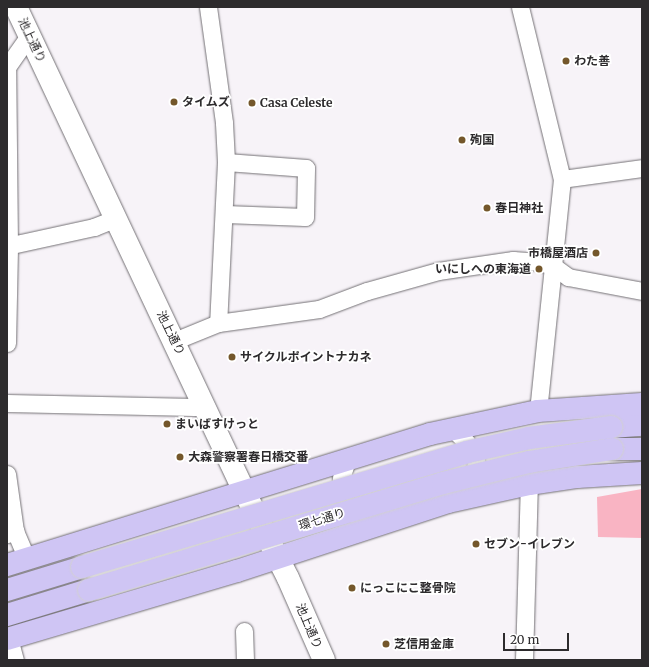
<!DOCTYPE html>
<html>
<head>
<meta charset="utf-8">
<style>
  body { margin:0 }
  #map { position:relative; width:649px; height:667px; overflow:hidden; background:#f7f3f8; font-family:Merriweather,"Noto Sans JP",serif }
  div>[style] { position:absolute }
  [style*='--x'] { left:calc(var(--x)*1px); top:calc(var(--y)*1px); width:calc(var(--w)*1px); rotate:calc(var(--a)*1deg) }
  .green>* { inset:0; background:#f9b4c3 }
  .roads { filter:drop-shadow(0 0 1px #747175) drop-shadow(0 0 1px #747175) }
  .minor>* { height:17px; margin:-8.5px; padding:0 8.5px; transform-origin:8.5px; border-radius:8.5px; background:#fff }
  .secondary>* { height:22px; margin:-11px; padding:0 11px; transform-origin:11px; border-radius:11px; background:#fff }
  .primary>* { height:22px; margin:-11px; padding:0 11px; transform-origin:11px; border-radius:11px; background:#cfc5f4 }
  .bridges { filter:drop-shadow(0 0 1px #d1d0d1) drop-shadow(0 0 1px #d1d0d1) }
  .primary-bridge>* { height:22px; margin:-11px; padding:0 11px; transform-origin:11px; border-radius:11px; background:#cfc5f4 }
  .dots>* { width:11px; height:11px; translate:-50% -50%; box-sizing:border-box; border:2px solid #fff; border-radius:50% }
  span { translate:-50% -50%; white-space:nowrap; text-align:center; line-height:1.15; -webkit-text-stroke:3.5px #fff; paint-order:stroke }
  .street-label { font-size:12px; color:#2d2b2d }
  .poi-label { font-size:12px; color:#2d2b2d; font-weight:700 }
  .left { translate:0 -50%; text-align:left }
  .right { translate:-100% -50%; text-align:right }
  .frame { position:absolute; inset:0; border:8px solid #2d2b2d; pointer-events:none }
  .scale { position:absolute; left:503px; top:633px; width:66px; height:18px; box-sizing:border-box; border:2px solid #2d2b2d; border-top:0; padding-left:5px; font-size:12px; line-height:14px; white-space:nowrap; color:#2d2b2d; -webkit-text-stroke:3px #fff; paint-order:stroke }
</style>
</head>
<body>
<div id="map">
  <div class="green">
    <i style="clip-path:polygon(642px 489px,642px 538px,598px 537px,597px 497px)"></i>
  </div>
  <div class="roads">
    <div class="minor">
      <i style="--x:208;--y:7;--w:117;--a:82.1"></i>
      <i style="--x:224;--y:123;--w:39;--a:87"></i>
      <i style="--x:226;--y:162;--w:161;--a:92.8"></i>
      <i style="--x:520;--y:7;--w:177;--a:76.3"></i>
      <i style="--x:562;--y:179;--w:233;--a:95.9"></i>
      <i style="--x:562;--y:179;--w:81;--a:-7.8"></i>
      <i style="--x:225;--y:214;--w:80;--a:2.1"></i>
      <i style="--x:305;--y:217;--w:49;--a:-88.8"></i>
      <i style="--x:306;--y:168;--w:80;--a:-175.7"></i>
      <i style="--x:7;--y:246;--w:89;--a:-12.3"></i>
      <i style="--x:94;--y:227;--w:24;--a:-22"></i>
      <i style="--x:174;--y:341;--w:48;--a:-22.2"></i>
      <i style="--x:218;--y:323;--w:102;--a:-7.9"></i>
      <i style="--x:319;--y:309;--w:51;--a:-20.6"></i>
      <i style="--x:367;--y:291;--w:74;--a:-15.7"></i>
      <i style="--x:438;--y:271;--w:76;--a:-8.3"></i>
      <i style="--x:513;--y:260;--w:27;--a:4"></i>
      <i style="--x:540;--y:262;--w:14;--a:17"></i>
      <i style="--x:553;--y:266;--w:19;--a:36"></i>
      <i style="--x:568;--y:277;--w:75;--a:10.7"></i>
      <i style="--x:7;--y:343;--w:97;--a:-88.8"></i>
      <i style="--x:9;--y:246;--w:179;--a:-90.6"></i>
      <i style="--x:7;--y:67;--w:39;--a:-55"></i>
      <i style="--x:7;--y:403;--w:199;--a:1.2"></i>
      <i style="--x:452;--y:428;--w:21;--a:45"></i>
      <i style="--x:467;--y:443;--w:19;--a:62"></i>
      <i style="--x:476;--y:460;--w:25;--a:95"></i>
      <i style="--x:347;--y:460;--w:19;--a:108"></i>
      <i style="--x:341;--y:478;--w:11;--a:90"></i>
      <i style="--x:341;--y:489;--w:18;--a:68"></i>
      <i style="--x:348;--y:506;--w:17;--a:50"></i>
      <i style="--x:7;--y:474;--w:58;--a:82"></i>
      <i style="--x:7;--y:534;--w:9;--a:-21"></i>
      <i style="--x:15;--y:531;--w:30;--a:67"></i>
      <i style="--x:244;--y:631;--w:29;--a:88"></i>
      <i style="--x:9;--y:638;--w:23;--a:75"></i>
      <i style="--x:524;--y:660;--w:176;--a:-88.4"></i>
    </div>
    <div class="secondary">
      <i style="--x:16;--y:7;--w:535;--a:64.78"></i>
      <i style="--x:244;--y:491;--w:97;--a:63.2"></i>
      <i style="--x:288;--y:578;--w:90;--a:66.3"></i>
    </div>
    <div class="primary">
      <i style="--x:611;--y:427;--w:31;--a:-4"></i>
      <i style="--x:612;--y:449;--w:30;--a:0"></i>
      <i style="--x:7;--y:565;--w:443;--a:-17.2"></i>
      <i style="--x:430;--y:434;--w:110;--a:-12"></i>
      <i style="--x:538;--y:411;--w:104;--a:-3.9"></i>
      <i style="--x:7;--y:590;--w:78;--a:-17"></i>
      <i style="--x:7;--y:615;--w:86;--a:-17"></i>
      <i style="--x:7;--y:639;--w:240;--a:-16.5"></i>
      <i style="--x:237;--y:571;--w:222;--a:-18.1"></i>
      <i style="--x:448;--y:502;--w:83;--a:-12.5"></i>
      <i style="--x:529;--y:484;--w:49;--a:-8.3"></i>
      <i style="--x:577;--y:477;--w:65;--a:-3.5"></i>
    </div>
  </div>
  <div class="bridges">
    <div class="primary-bridge">
      <i style="--x:82;--y:567;--w:402;--a:-16.6"></i>
      <i style="--x:467;--y:452;--w:64;--a:-12.7"></i>
      <i style="--x:529;--y:438;--w:83;--a:-7.6"></i>
      <i style="--x:89;--y:590;--w:370;--a:-16.8"></i>
      <i style="--x:443;--y:483;--w:89;--a:-13.7"></i>
      <i style="--x:529;--y:462;--w:84;--a:-8.9"></i>
    </div>
  </div>
  <div class="dots">
    <i style="left:566px;top:61px;background:#74572b"></i>
    <i style="left:174px;top:102px;background:#74572b"></i>
    <i style="left:252px;top:103px;background:#74572b"></i>
    <i style="left:462px;top:140px;background:#74572b"></i>
    <i style="left:487px;top:208px;background:#74572b"></i>
    <i style="left:596px;top:253px;background:#74572b"></i>
    <i style="left:539px;top:269px;background:#74572b"></i>
    <i style="left:232px;top:357px;background:#74572b"></i>
    <i style="left:167px;top:424px;background:#74572b"></i>
    <i style="left:180px;top:457px;background:#74572b"></i>
    <i style="left:476px;top:544px;background:#74572b"></i>
    <i style="left:352px;top:588px;background:#74572b"></i>
    <i style="left:386px;top:644px;background:#74572b"></i>
  </div>
  <div class="street-label">
    <span style="left:32px;top:40px;rotate:65deg">池上通り</span>
    <span style="left:171px;top:333px;rotate:64deg">池上通り</span>
    <span style="left:322px;top:519px;rotate:-17deg">環七通り</span>
    <span style="left:309px;top:626px;rotate:67deg">池上通り</span>
  </div>
  <div class="poi-label">
    <span class="left" style="left:574px;top:61px">わた善</span>
    <span class="left" style="left:182px;top:102px">タイムズ</span>
    <span class="left" style="left:260px;top:103px">Casa Celeste</span>
    <span class="left" style="left:470px;top:140px">殉国</span>
    <span class="left" style="left:495px;top:208px">春日神社</span>
    <span class="right" style="left:588px;top:253px">市橋屋酒店</span>
    <span class="right" style="left:531px;top:269px">いにしへの東海道</span>
    <span class="left" style="left:240px;top:357px">サイクルポイントナカネ</span>
    <span class="left" style="left:175px;top:424px">まいばすけっと</span>
    <span class="left" style="left:188px;top:457px">大森警察署春日橋交番</span>
    <span class="left" style="left:484px;top:544px">セブン-イレブン</span>
    <span class="left" style="left:360px;top:588px">にっこにこ整骨院</span>
    <span class="left" style="left:394px;top:644px">芝信用金庫</span>
  </div>
  <div class="frame"></div>
  <div class="scale">20 m</div>
</div>
</body>
</html>
